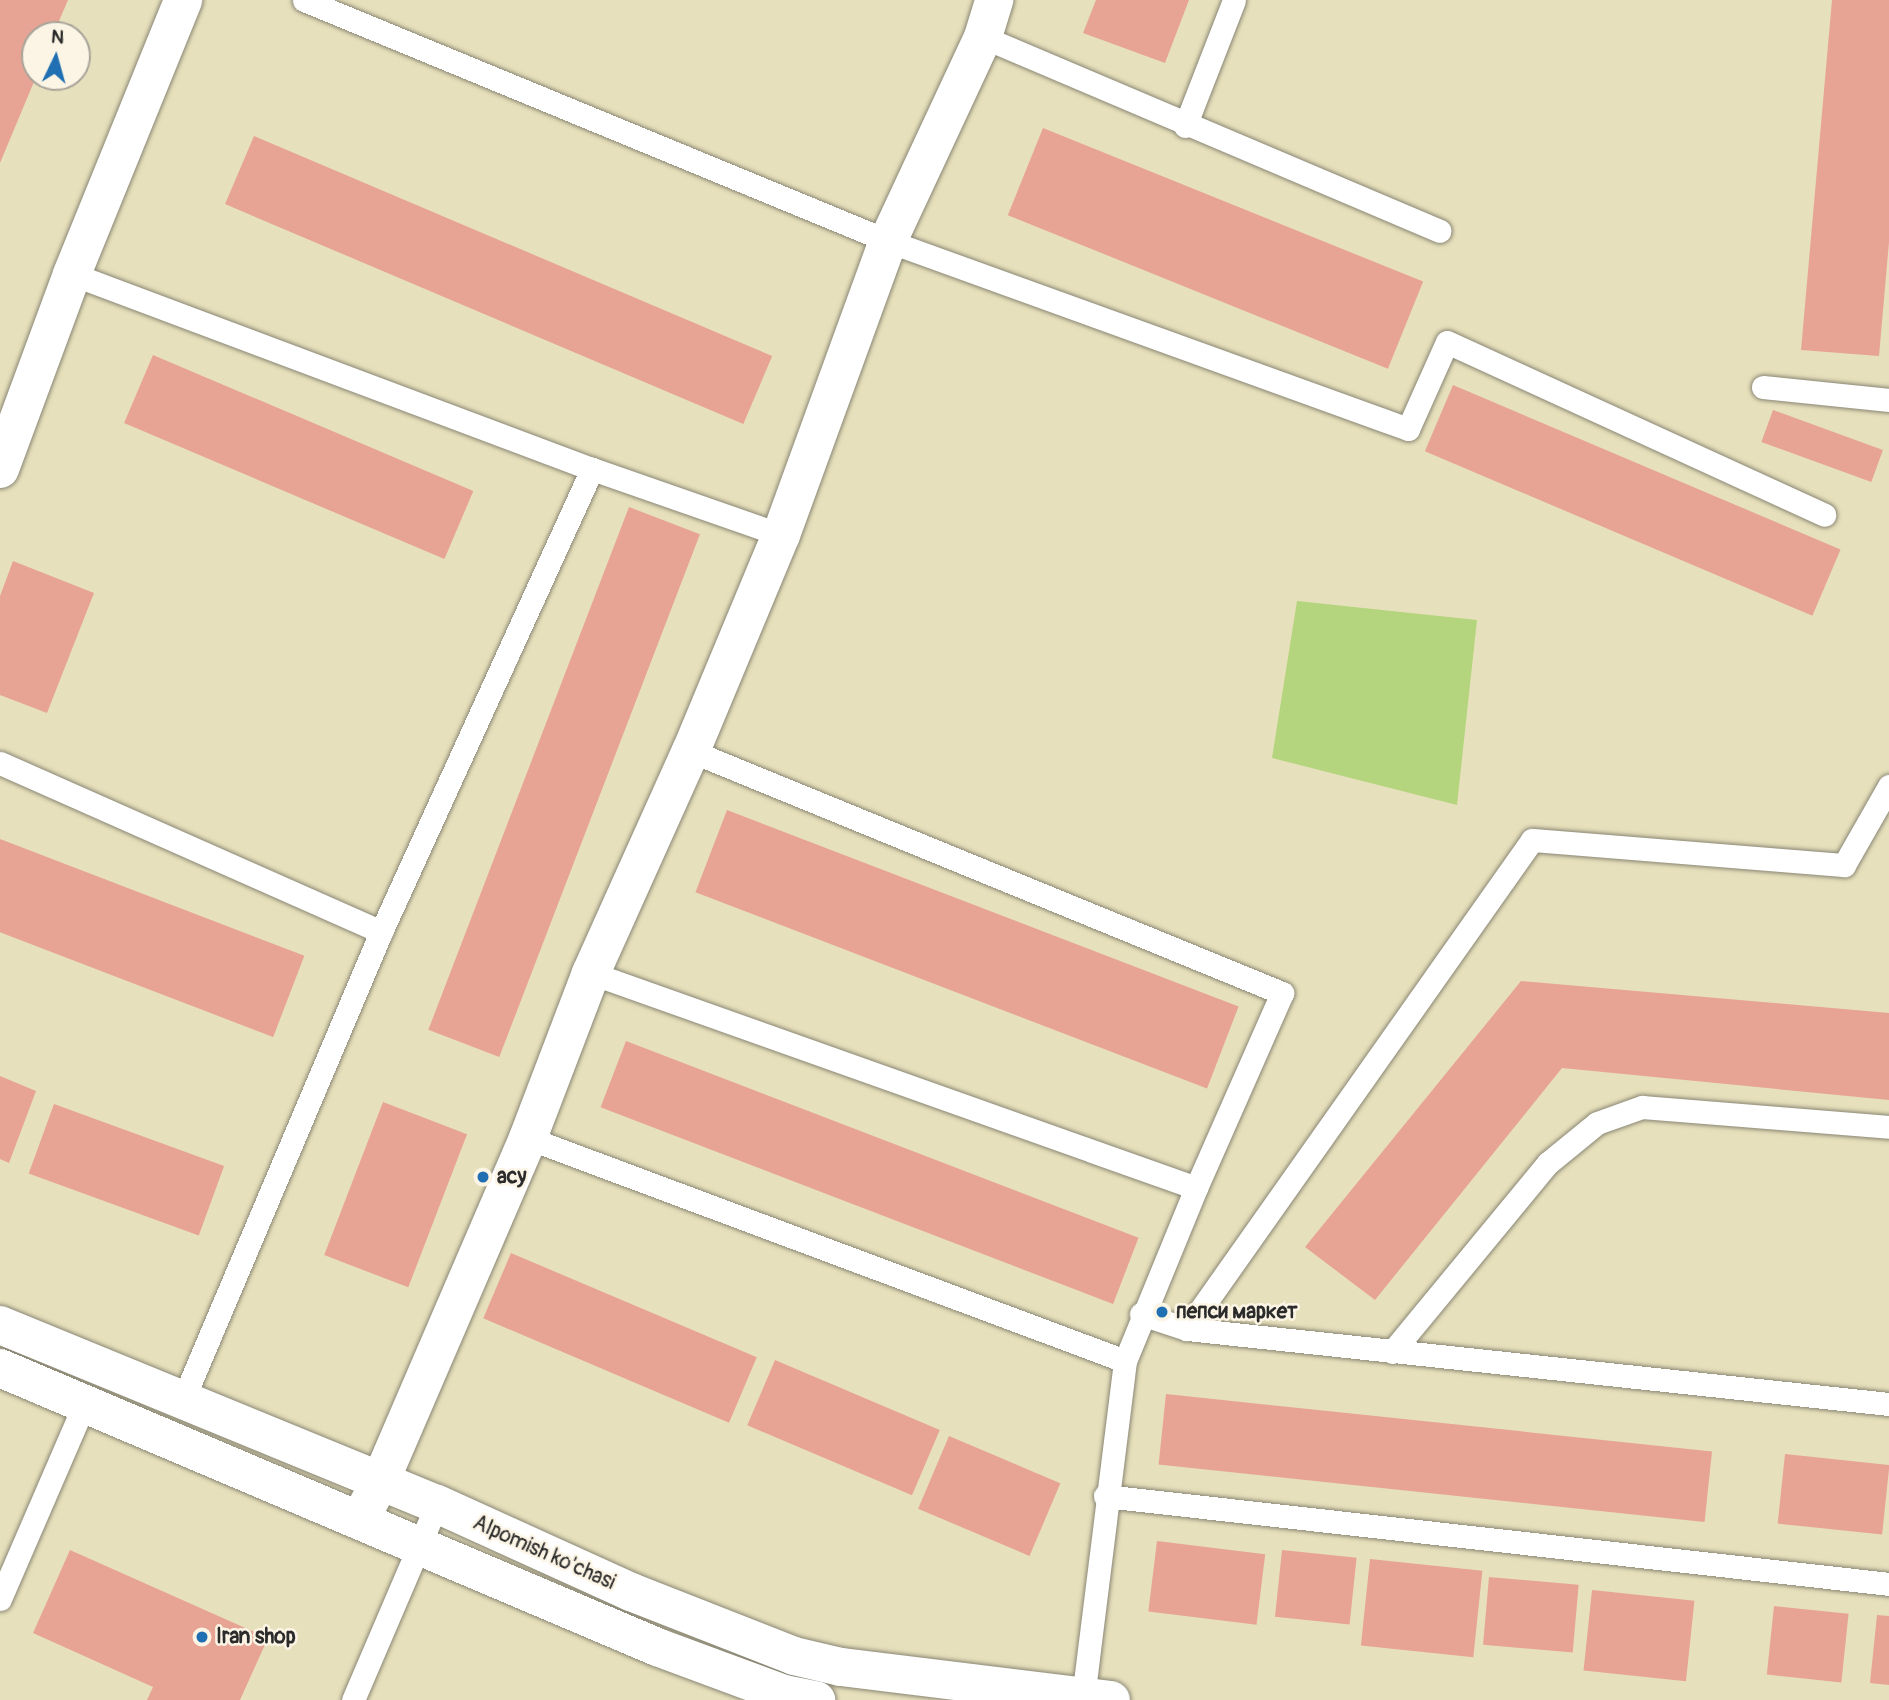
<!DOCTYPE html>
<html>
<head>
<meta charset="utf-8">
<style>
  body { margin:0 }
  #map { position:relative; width:1889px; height:1700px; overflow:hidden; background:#e7e0bc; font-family:Pangolin,sans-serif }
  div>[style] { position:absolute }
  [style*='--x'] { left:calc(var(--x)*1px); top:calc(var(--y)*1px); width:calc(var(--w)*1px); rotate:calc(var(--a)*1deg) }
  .green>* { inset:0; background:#b4d57d }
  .building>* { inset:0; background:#e7a494; transform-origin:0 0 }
  .roads { filter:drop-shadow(0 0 2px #898674) drop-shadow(0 0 2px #898674) }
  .service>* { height:23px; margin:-11.5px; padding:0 11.5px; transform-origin:11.5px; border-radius:11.5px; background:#fff }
  .minor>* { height:38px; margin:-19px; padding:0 19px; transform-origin:19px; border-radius:19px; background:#fff }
  .secondary>* { height:38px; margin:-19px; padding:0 19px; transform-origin:19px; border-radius:19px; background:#fff }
  .dots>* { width:19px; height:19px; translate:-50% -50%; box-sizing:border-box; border:4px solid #fcf5e5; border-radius:50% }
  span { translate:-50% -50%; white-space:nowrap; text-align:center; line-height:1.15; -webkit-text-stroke:5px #fcf5e5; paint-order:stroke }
  .poi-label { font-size:21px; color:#2b2b2b; font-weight:700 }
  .left { translate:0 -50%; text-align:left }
  .street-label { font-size:21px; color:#2b2b2b }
  .north { position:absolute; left:21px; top:21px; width:70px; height:70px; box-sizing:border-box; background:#fcf5e5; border:2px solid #a8a49b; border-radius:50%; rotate:5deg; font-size:19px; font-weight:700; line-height:28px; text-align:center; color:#2b2b2b }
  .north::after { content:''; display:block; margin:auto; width:24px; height:32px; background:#1f6fb2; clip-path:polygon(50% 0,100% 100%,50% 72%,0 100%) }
</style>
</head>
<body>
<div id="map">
  <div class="green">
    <i style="clip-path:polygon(1297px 601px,1477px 620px,1457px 805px,1272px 758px)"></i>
  </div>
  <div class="building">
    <i style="clip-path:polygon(0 0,68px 0,53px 35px,35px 35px,36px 77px,0 163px)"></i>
    <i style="clip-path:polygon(1096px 0,1189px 0,1165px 63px,1083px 33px)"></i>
    <i style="clip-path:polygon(1832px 0,1889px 0,1889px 242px,1879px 356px,1801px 350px)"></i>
    <i style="left:1043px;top:128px;width:410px;height:94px;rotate:22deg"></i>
    <i style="left:254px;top:136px;width:563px;height:74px;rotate:23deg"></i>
    <i style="left:153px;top:355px;width:348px;height:74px;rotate:23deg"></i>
    <i style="left:1453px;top:385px;width:421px;height:72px;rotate:23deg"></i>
    <i style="left:1773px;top:410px;width:117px;height:34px;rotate:20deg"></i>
    <i style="left:629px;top:507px;width:76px;height:560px;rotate:21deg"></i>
    <i style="clip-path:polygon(13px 561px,94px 593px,47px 713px,0 695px,0 596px)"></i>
    <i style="left:727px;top:810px;width:548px;height:88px;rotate:21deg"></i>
    <i style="left:0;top:839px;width:326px;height:87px;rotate:21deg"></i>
    <i style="clip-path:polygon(1521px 981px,1889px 1013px,1889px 1100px,1562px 1068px,1375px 1300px,1305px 1247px)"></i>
    <i style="left:626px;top:1041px;width:549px;height:71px;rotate:21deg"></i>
    <i style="clip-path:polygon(0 1076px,36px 1091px,9px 1163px,0 1159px)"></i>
    <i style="left:383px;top:1102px;width:90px;height:164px;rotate:21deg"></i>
    <i style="left:54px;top:1104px;width:181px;height:74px;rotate:20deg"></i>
    <i style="left:511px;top:1253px;width:267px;height:71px;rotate:23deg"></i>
    <i style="left:775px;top:1360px;width:179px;height:71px;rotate:23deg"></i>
    <i style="left:1166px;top:1394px;width:549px;height:71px;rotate:6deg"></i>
    <i style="left:949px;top:1436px;width:121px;height:79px;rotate:23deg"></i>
    <i style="left:1785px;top:1454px;width:105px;height:70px;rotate:6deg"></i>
    <i style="left:1157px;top:1541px;width:109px;height:71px;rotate:7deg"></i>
    <i style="clip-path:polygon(70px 1550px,268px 1638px,240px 1700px,147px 1700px,153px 1687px,33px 1633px)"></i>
    <i style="left:1282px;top:1550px;width:75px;height:67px;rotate:6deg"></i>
    <i style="left:1370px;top:1559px;width:113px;height:87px;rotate:6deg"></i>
    <i style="left:1489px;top:1577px;width:90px;height:68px;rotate:5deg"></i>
    <i style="left:1592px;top:1590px;width:103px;height:81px;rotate:6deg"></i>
    <i style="left:1774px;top:1606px;width:75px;height:69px;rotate:6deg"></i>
    <i style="clip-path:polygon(1877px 1615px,1889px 1616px,1889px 1685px,1870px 1683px)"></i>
  </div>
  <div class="roads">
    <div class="service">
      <i style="--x:304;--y:0;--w:632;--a:22.42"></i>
      <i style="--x:888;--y:241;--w:553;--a:19.88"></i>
      <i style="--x:1408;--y:429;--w:95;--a:-65.9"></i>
      <i style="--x:1447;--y:342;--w:415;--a:24.6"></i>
      <i style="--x:983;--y:37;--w:496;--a:23"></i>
      <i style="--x:1185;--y:126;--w:135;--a:-68.7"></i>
      <i style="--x:72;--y:274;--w:555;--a:20.56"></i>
      <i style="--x:1763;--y:387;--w:127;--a:5.9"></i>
      <i style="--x:691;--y:751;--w:639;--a:22.27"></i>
      <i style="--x:1282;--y:993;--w:213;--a:113.8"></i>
      <i style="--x:0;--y:763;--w:417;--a:23.9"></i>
      <i style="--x:381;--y:932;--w:509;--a:-65.5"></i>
      <i style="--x:592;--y:469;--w:200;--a:19.2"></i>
      <i style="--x:591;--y:973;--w:642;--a:19.56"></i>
      <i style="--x:1196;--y:1188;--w:187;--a:112.3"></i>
      <i style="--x:1125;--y:1361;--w:342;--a:97.1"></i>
      <i style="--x:528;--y:1138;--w:637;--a:20.48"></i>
      <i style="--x:1141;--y:1314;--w:48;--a:18.1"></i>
      <i style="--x:1187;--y:1329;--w:706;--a:6.1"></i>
      <i style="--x:1187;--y:1329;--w:598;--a:-54.8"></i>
      <i style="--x:1532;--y:840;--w:313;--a:4.6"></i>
      <i style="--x:1844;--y:865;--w:91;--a:-60.3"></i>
      <i style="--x:1392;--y:1352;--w:245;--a:-50.5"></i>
      <i style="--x:1548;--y:1163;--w:63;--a:-39.2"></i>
      <i style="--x:1597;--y:1123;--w:48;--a:-19.6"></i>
      <i style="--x:1642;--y:1107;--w:248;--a:4.6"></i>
      <i style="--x:182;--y:1402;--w:510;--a:-67.05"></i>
      <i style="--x:1105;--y:1496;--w:789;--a:6.4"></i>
      <i style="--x:0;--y:1599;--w:214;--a:-66.6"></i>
      <i style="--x:353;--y:1700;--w:213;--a:-66.8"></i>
    </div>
    <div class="minor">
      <i style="--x:0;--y:469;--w:208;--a:-69.7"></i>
      <i style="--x:72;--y:274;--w:296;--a:-67.9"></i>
      <i style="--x:360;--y:1519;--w:42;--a:-61.6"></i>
      <i style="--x:380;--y:1482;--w:374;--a:-66.7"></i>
      <i style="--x:528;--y:1138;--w:177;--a:-69.1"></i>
      <i style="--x:591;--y:973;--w:243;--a:-65.8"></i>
      <i style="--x:691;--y:751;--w:234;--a:-67.4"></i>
      <i style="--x:781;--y:535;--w:313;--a:-70"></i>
      <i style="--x:888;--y:241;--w:225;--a:-65"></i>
      <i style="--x:983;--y:37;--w:39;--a:-73"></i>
    </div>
    <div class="secondary">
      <i style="--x:0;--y:1325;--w:472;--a:22.3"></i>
      <i style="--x:437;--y:1504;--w:213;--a:24.4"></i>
      <i style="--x:631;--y:1592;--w:175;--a:21.4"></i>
      <i style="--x:794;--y:1656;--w:48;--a:13.2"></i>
      <i style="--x:841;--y:1667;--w:272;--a:7"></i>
      <i style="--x:0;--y:1368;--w:714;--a:23.01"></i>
      <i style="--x:657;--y:1647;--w:135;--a:20.3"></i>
      <i style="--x:784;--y:1694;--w:33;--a:11"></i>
    </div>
  </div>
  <div class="dots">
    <i style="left:483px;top:1177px;background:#1f6fb2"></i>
    <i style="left:1162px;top:1312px;background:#1f6fb2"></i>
    <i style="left:202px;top:1637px;background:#1f6fb2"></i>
  </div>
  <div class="poi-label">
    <span class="left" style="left:497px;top:1177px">асу</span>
    <span class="left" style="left:1176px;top:1312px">пепси маркет</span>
    <span class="left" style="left:216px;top:1637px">Iran shop</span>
  </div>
  <div class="street-label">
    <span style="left:544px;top:1553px;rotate:24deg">Alpomish ko'chasi</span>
  </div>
  <div class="north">N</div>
</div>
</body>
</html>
